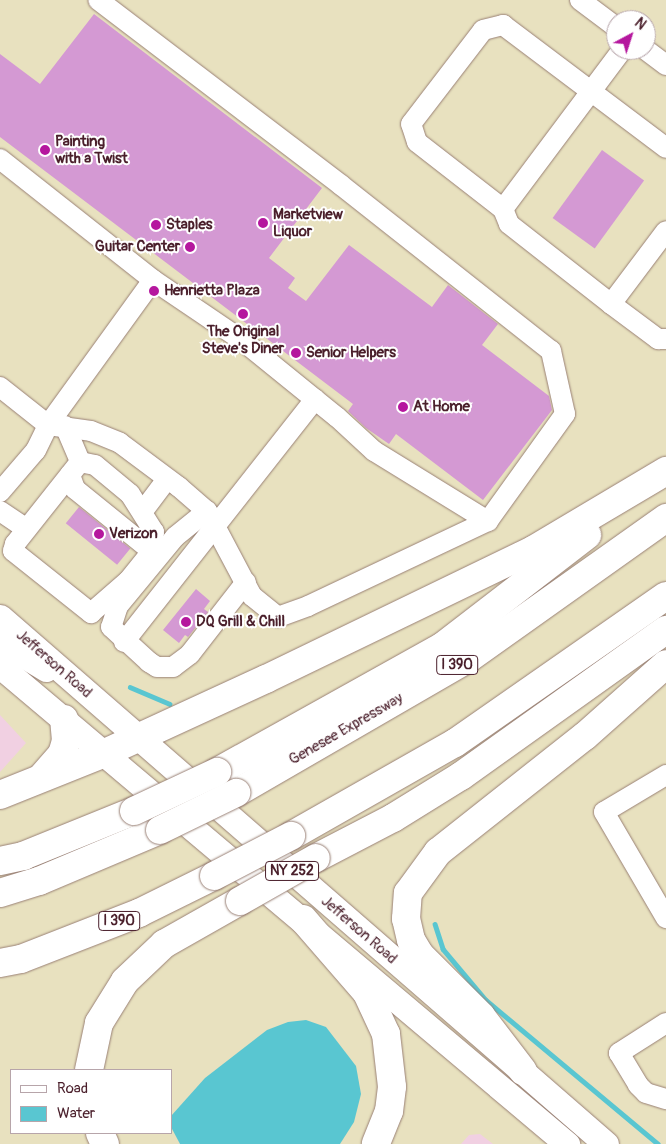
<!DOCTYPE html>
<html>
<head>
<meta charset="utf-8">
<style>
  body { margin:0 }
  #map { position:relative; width:666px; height:1144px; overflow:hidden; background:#e8e1bf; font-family:Pangolin,sans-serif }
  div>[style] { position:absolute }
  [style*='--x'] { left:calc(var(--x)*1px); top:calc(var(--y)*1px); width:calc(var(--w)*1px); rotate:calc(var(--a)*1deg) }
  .built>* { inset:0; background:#f1d0e2 }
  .water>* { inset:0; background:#59c6d1 }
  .stream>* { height:4.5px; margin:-2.25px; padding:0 2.25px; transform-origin:2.25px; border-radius:2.25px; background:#59c6d1 }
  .building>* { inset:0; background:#d499d3; transform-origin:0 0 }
  .roads { filter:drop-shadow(0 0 1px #998075) drop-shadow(0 0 1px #998075) }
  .minor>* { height:20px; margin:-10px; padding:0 10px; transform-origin:10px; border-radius:10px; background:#fff }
  .major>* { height:25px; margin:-12.5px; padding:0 12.5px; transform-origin:12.5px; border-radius:12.5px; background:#fff }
  .highway>* { height:28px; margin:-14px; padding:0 14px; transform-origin:14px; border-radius:14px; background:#fff }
  .bridges { filter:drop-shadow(0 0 1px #998075) drop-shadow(0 0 1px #998075) }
  .highway-bridge>* { height:28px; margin:-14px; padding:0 14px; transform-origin:14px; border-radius:14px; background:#fff }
  .dots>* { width:14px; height:14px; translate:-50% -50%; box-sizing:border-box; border:2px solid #fff; border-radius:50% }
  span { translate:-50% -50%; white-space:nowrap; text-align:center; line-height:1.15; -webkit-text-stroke:4px #fff; paint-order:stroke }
  .shield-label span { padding:1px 4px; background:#fff; border:1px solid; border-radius:4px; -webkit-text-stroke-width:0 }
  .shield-label { font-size:14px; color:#4a1f2b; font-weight:700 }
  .poi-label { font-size:15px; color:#4a1f2b; font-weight:700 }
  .left { translate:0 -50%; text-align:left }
  .right { translate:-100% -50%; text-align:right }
  .street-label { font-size:15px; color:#4a1f2b }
  .legend { position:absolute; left:10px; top:1069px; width:162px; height:65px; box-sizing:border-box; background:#fff; border:1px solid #b7a5aa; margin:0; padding:6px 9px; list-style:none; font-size:15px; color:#4a1f2b }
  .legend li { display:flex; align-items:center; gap:10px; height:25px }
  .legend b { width:25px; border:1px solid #b7a5aa }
  .north { position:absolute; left:606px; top:10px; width:50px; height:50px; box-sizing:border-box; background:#fff; border:1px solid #b7a5aa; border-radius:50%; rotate:40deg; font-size:14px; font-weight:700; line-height:20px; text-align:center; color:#4a1f2b }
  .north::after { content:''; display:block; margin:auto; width:18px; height:22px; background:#b5179e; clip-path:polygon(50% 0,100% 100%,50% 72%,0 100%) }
</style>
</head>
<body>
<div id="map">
  <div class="built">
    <i style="clip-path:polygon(0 715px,26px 743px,0 772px)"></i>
    <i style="clip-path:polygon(480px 1134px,493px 1144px,461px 1144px,469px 1135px)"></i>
  </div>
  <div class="water">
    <i style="clip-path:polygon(306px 1020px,326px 1027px,356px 1066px,361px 1094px,354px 1122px,340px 1144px,180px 1144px,171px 1127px,171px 1116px,205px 1078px,267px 1030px,288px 1022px)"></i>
  </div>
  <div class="stream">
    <i style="--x:130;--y:687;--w:43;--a:23"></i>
    <i style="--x:435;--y:924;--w:26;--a:72"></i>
    <i style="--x:443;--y:949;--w:67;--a:49.9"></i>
    <i style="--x:486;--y:1000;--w:224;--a:39.9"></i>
  </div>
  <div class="building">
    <i style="clip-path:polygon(94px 14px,322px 188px,269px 258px,295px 278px,288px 288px,306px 301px,349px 245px,432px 307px,448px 285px,498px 324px,482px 345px,549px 396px,552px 410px,483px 500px,396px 434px,389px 444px,366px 428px,348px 411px,353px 404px,0 137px,0 54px,40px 84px)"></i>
    <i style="left:602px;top:150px;width:52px;height:84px;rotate:36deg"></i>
    <i style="left:79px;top:507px;width:66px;height:21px;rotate:39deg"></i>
    <i style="clip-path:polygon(196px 589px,210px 601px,204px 609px,208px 612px,188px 637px,185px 635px,179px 643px,163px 630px)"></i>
  </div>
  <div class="roads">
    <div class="minor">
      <i style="--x:580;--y:0;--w:45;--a:36.9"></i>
      <i style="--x:622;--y:50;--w:199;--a:126.8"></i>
      <i style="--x:503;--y:209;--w:16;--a:68"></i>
      <i style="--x:509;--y:224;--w:130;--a:38.1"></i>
      <i style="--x:611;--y:304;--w:91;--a:-53"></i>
      <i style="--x:646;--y:50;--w:25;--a:37"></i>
      <i style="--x:0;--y:159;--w:195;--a:38.3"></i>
      <i style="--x:153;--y:280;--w:109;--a:34.1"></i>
      <i style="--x:243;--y:341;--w:121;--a:39"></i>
      <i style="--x:337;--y:417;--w:50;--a:42.6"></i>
      <i style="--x:374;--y:451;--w:134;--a:31.6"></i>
      <i style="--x:503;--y:209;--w:109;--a:-142.1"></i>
      <i style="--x:417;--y:142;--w:19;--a:-108"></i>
      <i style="--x:411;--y:124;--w:118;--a:-52.5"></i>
      <i style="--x:483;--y:30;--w:21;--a:-14"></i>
      <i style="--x:503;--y:25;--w:204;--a:37"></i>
      <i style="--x:611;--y:304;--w:59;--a:36.7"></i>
      <i style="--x:658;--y:339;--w:8;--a:0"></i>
      <i style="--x:0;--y:387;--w:61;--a:38.4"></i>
      <i style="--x:48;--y:425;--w:43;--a:7.9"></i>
      <i style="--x:91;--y:431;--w:31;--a:22"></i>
      <i style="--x:120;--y:443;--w:74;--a:36.7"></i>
      <i style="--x:179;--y:487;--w:37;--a:41"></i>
      <i style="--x:207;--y:511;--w:96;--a:62.1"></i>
      <i style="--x:252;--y:596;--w:33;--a:39"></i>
      <i style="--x:278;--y:617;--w:32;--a:-20"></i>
      <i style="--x:308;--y:606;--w:199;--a:-25.3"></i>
      <i style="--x:488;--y:521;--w:132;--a:-54.3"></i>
      <i style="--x:565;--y:414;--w:65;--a:-102.5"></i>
      <i style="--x:551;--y:351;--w:268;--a:-141.7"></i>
      <i style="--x:341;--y:185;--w:305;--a:-142.7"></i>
      <i style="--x:65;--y:426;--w:39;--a:67"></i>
      <i style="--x:80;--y:462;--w:105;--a:128.4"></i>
      <i style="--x:15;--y:544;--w:7;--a:106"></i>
      <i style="--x:13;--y:551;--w:100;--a:38.5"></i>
      <i style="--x:91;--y:613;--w:49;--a:-40.9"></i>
      <i style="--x:128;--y:581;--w:32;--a:-51"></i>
      <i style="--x:148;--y:556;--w:25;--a:-76"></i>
      <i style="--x:154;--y:532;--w:45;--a:-122.3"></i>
      <i style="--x:130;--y:494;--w:45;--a:-140.4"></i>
      <i style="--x:95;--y:465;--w:15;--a:-169"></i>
      <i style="--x:70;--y:475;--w:15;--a:70"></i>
      <i style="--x:75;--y:489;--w:95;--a:39"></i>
      <i style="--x:0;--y:492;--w:55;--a:-49.4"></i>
      <i style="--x:36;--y:450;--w:28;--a:-64"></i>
      <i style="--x:48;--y:425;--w:179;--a:-54.1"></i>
      <i style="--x:0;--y:511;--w:32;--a:34"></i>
      <i style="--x:143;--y:511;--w:40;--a:-53"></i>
      <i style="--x:207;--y:511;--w:41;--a:140.9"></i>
      <i style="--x:175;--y:537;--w:89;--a:129.6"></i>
      <i style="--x:118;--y:606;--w:22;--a:108"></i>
      <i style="--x:111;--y:627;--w:52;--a:42.6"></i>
      <i style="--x:149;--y:662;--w:9;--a:32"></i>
      <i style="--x:157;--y:667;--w:16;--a:0"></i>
      <i style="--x:173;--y:667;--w:21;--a:-37"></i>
      <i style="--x:190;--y:654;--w:91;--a:-52.1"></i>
      <i style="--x:124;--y:642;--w:309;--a:-51.8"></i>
      <i style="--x:666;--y:775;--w:72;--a:149.2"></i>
      <i style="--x:604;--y:812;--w:123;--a:59.7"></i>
      <i style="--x:666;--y:1023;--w:56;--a:147.4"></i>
      <i style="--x:619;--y:1053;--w:37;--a:59"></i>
      <i style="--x:638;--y:1085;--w:11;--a:45"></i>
      <i style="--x:646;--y:1093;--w:21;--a:17"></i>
    </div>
    <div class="major">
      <i style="--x:0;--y:617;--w:803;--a:41.01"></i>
      <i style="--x:0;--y:641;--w:54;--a:31.3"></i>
      <i style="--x:0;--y:666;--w:742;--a:40.13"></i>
    </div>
    <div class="highway">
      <i style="--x:217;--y:772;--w:259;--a:-29.1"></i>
      <i style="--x:443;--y:646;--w:182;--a:-37.6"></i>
      <i style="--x:42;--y:777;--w:30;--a:-49"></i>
      <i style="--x:62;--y:754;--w:14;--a:-73"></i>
      <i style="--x:66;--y:741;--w:22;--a:-95"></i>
      <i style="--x:236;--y:793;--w:269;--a:-30.1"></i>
      <i style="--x:469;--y:658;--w:242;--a:-35.4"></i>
      <i style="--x:0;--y:795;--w:113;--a:-21.8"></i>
      <i style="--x:105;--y:753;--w:177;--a:-24.7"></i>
      <i style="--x:266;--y:679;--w:297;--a:-25.8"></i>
      <i style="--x:533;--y:550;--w:155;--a:-30.7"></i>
      <i style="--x:291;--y:836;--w:189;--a:-29.6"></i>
      <i style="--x:455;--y:743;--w:257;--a:-34.9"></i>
      <i style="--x:316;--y:858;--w:87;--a:-27.5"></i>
      <i style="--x:393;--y:818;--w:80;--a:-31.7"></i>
      <i style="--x:461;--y:776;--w:252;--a:-35.5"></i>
      <i style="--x:0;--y:861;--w:24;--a:-12"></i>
      <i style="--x:23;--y:856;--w:120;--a:-22.1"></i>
      <i style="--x:0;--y:893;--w:41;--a:-17.1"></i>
      <i style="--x:39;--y:881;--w:131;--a:-22.9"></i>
      <i style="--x:303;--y:919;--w:98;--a:49.1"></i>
      <i style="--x:367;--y:993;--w:45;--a:65.1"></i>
      <i style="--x:386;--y:1034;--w:53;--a:83.5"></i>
      <i style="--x:392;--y:1087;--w:24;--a:97"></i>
      <i style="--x:389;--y:1111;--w:35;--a:112"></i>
      <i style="--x:0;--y:963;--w:21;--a:-11"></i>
      <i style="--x:21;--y:959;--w:127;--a:-21.3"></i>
      <i style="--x:139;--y:913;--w:84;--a:-26.3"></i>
      <i style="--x:89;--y:1070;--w:48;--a:-78"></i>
      <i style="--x:99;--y:1023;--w:49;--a:-58.2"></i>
      <i style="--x:125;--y:981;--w:54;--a:-43.5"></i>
      <i style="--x:164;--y:944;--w:87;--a:-29.5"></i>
      <i style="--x:523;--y:1071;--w:69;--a:-127.4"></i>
      <i style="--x:481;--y:1016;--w:86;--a:-135"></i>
      <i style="--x:420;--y:955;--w:17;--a:-121"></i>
      <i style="--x:411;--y:940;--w:22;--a:-103"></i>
      <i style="--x:406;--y:919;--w:26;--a:-86"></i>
      <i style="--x:408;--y:893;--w:51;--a:-53.8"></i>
      <i style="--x:438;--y:852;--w:187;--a:-38.3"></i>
      <i style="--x:585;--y:736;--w:108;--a:-41.6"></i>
      <i style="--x:100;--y:1133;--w:12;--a:66"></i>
    </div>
  </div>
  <div class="bridges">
    <div class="highway-bridge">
      <i style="--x:134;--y:811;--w:92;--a:-25.2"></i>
      <i style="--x:160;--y:830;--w:85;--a:-26"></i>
      <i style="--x:214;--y:876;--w:87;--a:-27.5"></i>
      <i style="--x:240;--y:901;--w:87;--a:-29.5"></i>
    </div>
  </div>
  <div class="dots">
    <i style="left:45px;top:150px;background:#b5179e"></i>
    <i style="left:263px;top:223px;background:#b5179e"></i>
    <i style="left:156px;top:225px;background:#b5179e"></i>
    <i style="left:190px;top:247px;background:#b5179e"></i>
    <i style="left:154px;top:291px;background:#b5179e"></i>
    <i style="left:243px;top:314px;background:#b5179e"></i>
    <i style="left:296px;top:353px;background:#b5179e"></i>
    <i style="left:403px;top:407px;background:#b5179e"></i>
    <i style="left:99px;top:534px;background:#b5179e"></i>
    <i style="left:186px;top:622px;background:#b5179e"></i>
  </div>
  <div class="shield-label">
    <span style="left:457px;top:665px">I 390</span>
    <span style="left:292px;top:871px">NY 252</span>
    <span style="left:119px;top:921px">I 390</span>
  </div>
  <div class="poi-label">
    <span class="left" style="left:55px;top:150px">Painting<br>with a Twist</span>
    <span class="left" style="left:273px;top:223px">Marketview<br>Liquor</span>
    <span class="left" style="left:166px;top:225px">Staples</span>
    <span class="right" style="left:180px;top:247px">Guitar Center</span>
    <span class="left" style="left:164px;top:291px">Henrietta Plaza</span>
    <span style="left:243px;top:340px">The Original<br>Steve's Diner</span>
    <span class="left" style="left:306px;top:353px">Senior Helpers</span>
    <span class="left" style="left:413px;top:407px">At Home</span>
    <span class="left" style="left:109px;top:534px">Verizon</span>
    <span class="left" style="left:196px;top:622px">DQ Grill &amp; Chill</span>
  </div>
  <div class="street-label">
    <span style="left:54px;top:664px;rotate:41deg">Jefferson Road</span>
    <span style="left:346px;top:729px;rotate:-30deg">Genesee Expressway</span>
    <span style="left:359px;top:930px;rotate:41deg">Jefferson Road</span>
  </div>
  <ul class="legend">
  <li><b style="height:6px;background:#fff"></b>Road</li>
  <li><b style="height:14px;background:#59c6d1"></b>Water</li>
  </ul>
  <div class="north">N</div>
</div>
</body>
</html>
